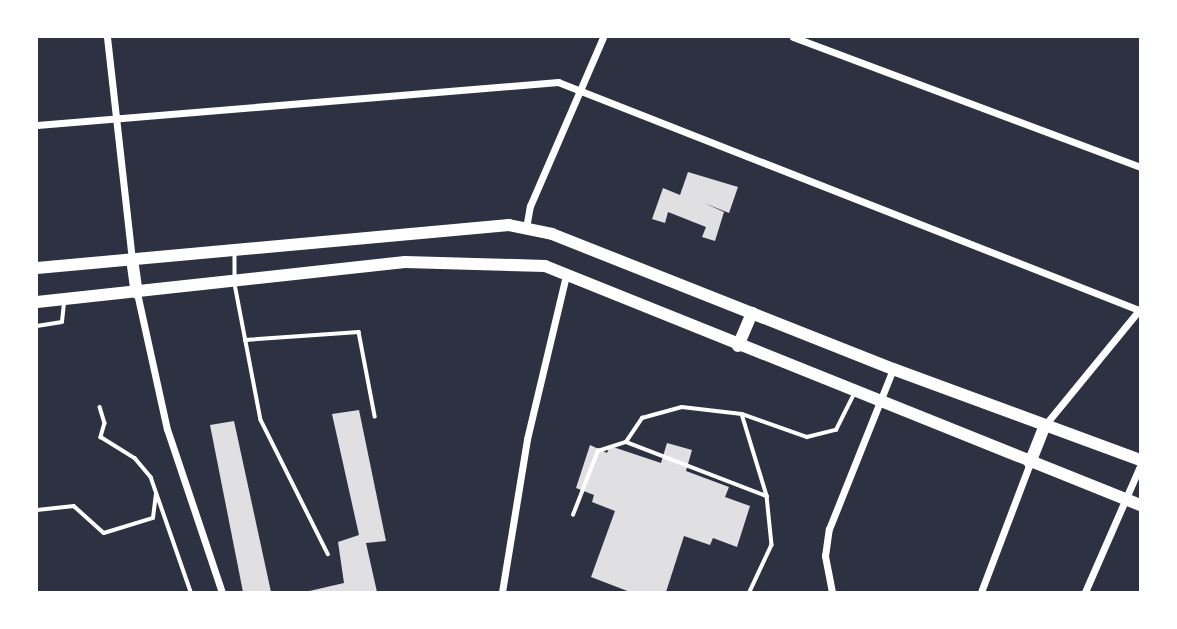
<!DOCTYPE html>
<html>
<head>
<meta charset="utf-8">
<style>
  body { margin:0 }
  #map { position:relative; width:1177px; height:629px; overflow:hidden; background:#2d3142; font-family:"Public Sans",sans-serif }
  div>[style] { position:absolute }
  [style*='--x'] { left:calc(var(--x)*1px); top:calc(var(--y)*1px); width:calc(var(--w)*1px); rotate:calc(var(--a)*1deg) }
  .building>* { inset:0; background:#e0e0e3 }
  .path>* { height:3.5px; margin:-1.75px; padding:0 1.75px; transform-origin:1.75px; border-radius:1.75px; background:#fff }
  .service>* { height:3.5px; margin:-1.75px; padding:0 1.75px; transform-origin:1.75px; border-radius:1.75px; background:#fff }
  .minor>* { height:7px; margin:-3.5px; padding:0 3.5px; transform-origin:3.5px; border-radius:3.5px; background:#fff }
  .trunk>* { height:12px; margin:-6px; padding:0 6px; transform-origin:6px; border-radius:6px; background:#fff }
  span { translate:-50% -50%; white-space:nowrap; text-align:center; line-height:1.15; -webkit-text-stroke:7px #fff; paint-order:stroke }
  .frame { position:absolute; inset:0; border:38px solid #fff; pointer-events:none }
</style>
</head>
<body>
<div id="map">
  <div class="building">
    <i style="clip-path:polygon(688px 172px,738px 187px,729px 213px,704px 203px,724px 212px,715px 241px,702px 237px,706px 227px,668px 212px,665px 223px,652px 219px,663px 188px,680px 195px)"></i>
    <i style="clip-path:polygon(359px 410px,386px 541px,366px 543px,377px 592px,305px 592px,344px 583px,338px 542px,359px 535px,332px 414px)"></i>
    <i style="clip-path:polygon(234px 421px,271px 592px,243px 592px,210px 425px)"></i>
    <i style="clip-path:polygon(667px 443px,692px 450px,686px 471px,729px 487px,725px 497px,750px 506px,737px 547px,713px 538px,710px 545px,684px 536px,666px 592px,630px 592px,591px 577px,615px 511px,592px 502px,594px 495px,576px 488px,590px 445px,607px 453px,610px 446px,661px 463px)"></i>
  </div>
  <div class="path">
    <i style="--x:100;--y:407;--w:17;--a:73"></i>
    <i style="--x:105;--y:423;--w:15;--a:106"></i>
    <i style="--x:101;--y:437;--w:40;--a:32"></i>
    <i style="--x:135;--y:458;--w:25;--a:50"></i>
    <i style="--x:151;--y:477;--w:122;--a:70.8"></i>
    <i style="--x:37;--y:510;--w:37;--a:-6"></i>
    <i style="--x:74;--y:506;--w:40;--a:42"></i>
    <i style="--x:104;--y:533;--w:51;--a:-17"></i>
    <i style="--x:153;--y:518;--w:24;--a:-83"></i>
  </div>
  <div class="service">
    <i style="--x:235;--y:253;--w:23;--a:90"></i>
    <i style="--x:235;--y:284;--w:138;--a:79.2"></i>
    <i style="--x:261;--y:420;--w:150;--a:63.4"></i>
    <i style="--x:37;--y:326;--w:25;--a:-9"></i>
    <i style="--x:62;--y:322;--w:20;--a:-84"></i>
    <i style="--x:245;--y:340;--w:114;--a:-4"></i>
    <i style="--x:359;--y:332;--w:86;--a:79.2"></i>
    <i style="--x:742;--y:414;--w:86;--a:73"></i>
    <i style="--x:767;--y:496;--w:49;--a:84.2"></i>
    <i style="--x:772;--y:545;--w:52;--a:115.1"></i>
    <i style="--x:626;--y:442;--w:29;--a:-56"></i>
    <i style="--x:642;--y:418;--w:41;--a:-15.4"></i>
    <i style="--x:682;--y:407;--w:60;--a:6.7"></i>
    <i style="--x:742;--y:414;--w:69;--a:19.5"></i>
    <i style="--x:807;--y:437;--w:30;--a:-14"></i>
    <i style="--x:836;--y:430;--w:40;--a:-63.4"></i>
    <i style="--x:573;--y:515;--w:69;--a:-68.7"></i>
    <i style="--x:598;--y:451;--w:29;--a:-18"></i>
    <i style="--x:626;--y:442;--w:151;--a:21"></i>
  </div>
  <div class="minor">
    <i style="--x:107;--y:37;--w:223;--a:83.6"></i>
    <i style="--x:793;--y:37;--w:371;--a:20.5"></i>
    <i style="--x:37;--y:125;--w:523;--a:-4.72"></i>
    <i style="--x:558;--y:82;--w:624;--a:21.43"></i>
    <i style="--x:526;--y:228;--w:22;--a:-80"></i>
    <i style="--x:530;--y:206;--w:184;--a:-66.6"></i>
    <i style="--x:137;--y:293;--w:139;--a:77.6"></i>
    <i style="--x:167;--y:429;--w:172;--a:71.4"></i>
    <i style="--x:1045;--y:425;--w:150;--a:-50.7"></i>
    <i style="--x:502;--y:592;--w:155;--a:-80.7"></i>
    <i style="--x:527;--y:439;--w:169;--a:-76.6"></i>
    <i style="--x:832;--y:592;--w:37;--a:-101"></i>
    <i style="--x:825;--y:556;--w:27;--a:-82"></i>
    <i style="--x:829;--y:529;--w:172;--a:-68.2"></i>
    <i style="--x:981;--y:592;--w:138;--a:-69.2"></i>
    <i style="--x:1085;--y:592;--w:137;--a:-66.4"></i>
  </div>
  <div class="trunk">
    <i style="--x:132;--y:259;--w:34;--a:82"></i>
    <i style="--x:37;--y:268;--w:474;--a:-5.2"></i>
    <i style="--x:509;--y:225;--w:44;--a:11.8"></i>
    <i style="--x:552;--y:234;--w:367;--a:21.6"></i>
    <i style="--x:893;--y:369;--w:263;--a:20.2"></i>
    <i style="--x:37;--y:302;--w:370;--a:-6.2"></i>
    <i style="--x:405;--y:262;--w:140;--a:1.6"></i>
    <i style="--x:545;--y:266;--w:641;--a:21.88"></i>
    <i style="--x:738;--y:346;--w:36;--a:-67"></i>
    <i style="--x:1030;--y:463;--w:41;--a:-68.5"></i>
  </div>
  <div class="frame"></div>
</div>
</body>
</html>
